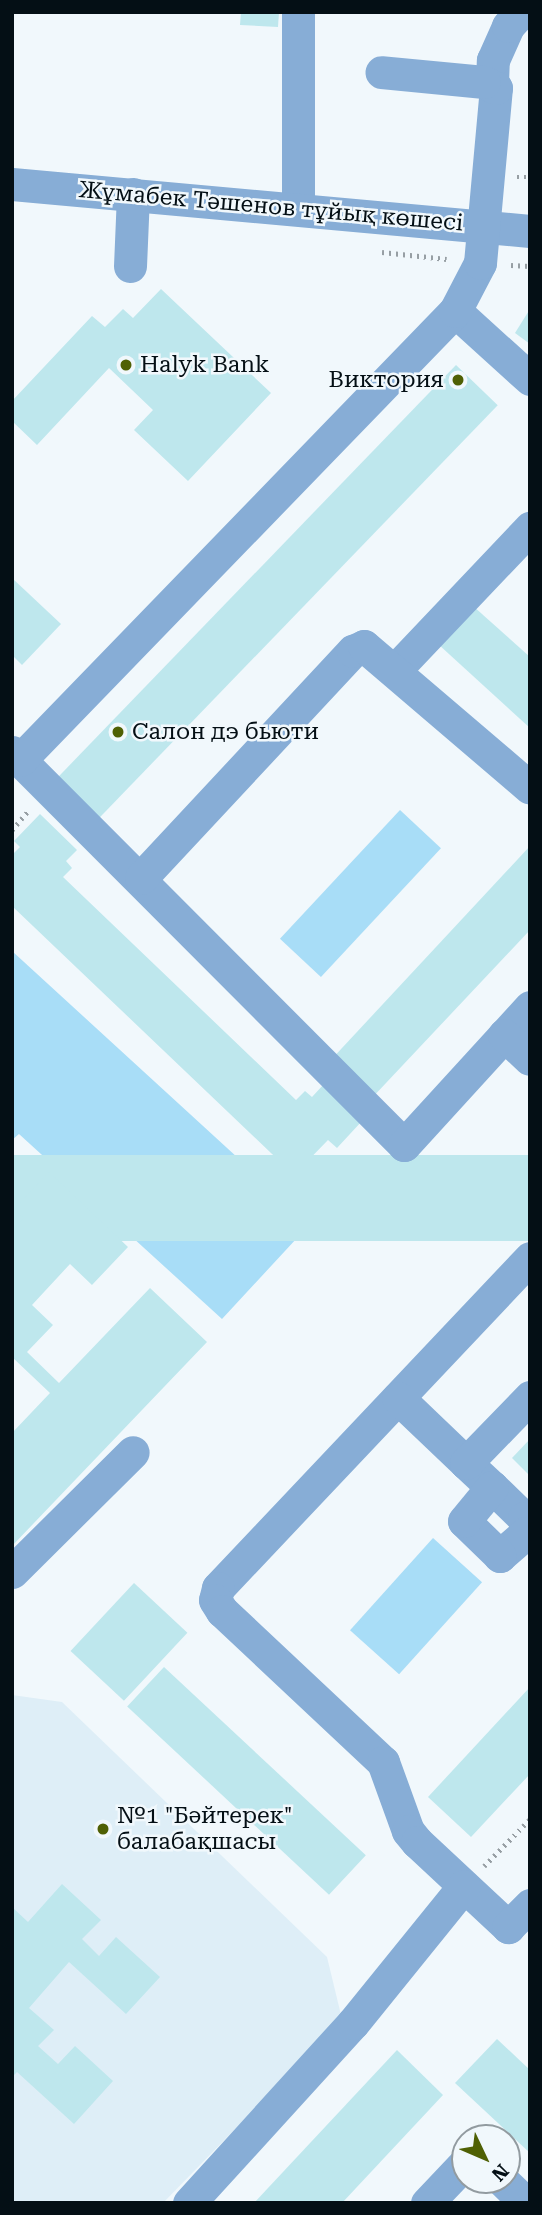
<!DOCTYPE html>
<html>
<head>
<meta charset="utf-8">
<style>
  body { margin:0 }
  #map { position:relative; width:542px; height:2215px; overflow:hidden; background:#f1f8fc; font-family:"Roboto Serif",serif }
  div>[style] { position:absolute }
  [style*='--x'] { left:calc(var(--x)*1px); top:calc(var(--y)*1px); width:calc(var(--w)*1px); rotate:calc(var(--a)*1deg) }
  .built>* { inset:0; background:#deeef7 }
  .green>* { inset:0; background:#a8ddf7; transform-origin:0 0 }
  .building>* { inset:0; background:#bee7ed; transform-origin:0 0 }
  .path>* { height:4.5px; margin-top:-2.25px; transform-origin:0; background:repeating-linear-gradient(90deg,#979fa4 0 2px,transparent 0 7px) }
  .minor>* { height:33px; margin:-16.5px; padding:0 16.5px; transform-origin:16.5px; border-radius:16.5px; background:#87add6 }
  .dots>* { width:19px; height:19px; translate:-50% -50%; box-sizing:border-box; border:4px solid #f1f8fc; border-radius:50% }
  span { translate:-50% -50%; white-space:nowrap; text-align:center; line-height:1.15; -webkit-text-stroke:5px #f1f8fc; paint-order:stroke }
  .street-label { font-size:23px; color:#040f15 }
  .poi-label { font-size:23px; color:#040f15 }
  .left { translate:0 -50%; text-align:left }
  .right { translate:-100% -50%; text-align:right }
  .frame { position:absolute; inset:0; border:14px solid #040f15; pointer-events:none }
  .north { position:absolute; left:451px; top:2124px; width:70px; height:70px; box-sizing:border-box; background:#f1f8fc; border:2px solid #929ba0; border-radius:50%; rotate:134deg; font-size:19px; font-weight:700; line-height:28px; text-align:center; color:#040f15 }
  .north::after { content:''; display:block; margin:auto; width:24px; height:32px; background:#4f6004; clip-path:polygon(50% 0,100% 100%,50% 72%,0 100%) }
</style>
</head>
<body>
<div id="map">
  <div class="built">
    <i style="clip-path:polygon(12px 1695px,62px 1702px,327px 1957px,342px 2019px,163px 2203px,12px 2203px)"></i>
  </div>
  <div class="green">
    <i style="left:400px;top:810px;width:56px;height:176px;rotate:43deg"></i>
    <i style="clip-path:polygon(12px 951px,310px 1224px,222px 1319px,19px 1134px,12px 1140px)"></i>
    <i style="left:433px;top:1538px;width:66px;height:124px;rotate:42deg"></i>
  </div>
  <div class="building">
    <i style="clip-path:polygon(241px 12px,279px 12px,278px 27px,240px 25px)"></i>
    <i style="clip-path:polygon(161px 289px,271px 393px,188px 481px,134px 430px,153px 410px,109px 368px,37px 445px,12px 421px,12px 401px,92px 316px,105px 327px,123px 309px,133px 318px)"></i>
    <i style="clip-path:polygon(530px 309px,530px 344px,515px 333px)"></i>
    <i style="left:456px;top:365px;width:58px;height:581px;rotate:44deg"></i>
    <i style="clip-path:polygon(12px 578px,61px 624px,22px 665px,12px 655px)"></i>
    <i style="clip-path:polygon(473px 606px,530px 657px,530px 728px,438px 644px)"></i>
    <i style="clip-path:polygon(40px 814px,77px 850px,66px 861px,72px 868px,63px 877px,296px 1100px,305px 1091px,312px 1097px,324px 1084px,362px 1121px,337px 1148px,328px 1140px,294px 1175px,12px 906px,12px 855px,20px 847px,14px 841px)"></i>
    <i style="clip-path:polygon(530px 846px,530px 930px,370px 1100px,329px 1062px)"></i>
    <i style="left:530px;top:1155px;width:86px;height:556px;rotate:90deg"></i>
    <i style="clip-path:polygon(49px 1172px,128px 1247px,92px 1285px,70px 1264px,32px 1305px,53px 1325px,27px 1352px,59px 1383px,150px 1288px,207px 1342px,12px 1546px,12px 1433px,50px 1393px,12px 1357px,12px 1230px,24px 1218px,14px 1209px)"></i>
    <i style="clip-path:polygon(530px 1439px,530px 1476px,512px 1458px)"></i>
    <i style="left:134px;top:1583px;width:73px;height:93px;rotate:43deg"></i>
    <i style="left:164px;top:1667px;width:276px;height:54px;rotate:43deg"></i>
    <i style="clip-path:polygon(530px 1687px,530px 1774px,471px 1837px,428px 1797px)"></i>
    <i style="clip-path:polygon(62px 1884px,101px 1920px,82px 1939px,99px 1956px,116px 1937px,160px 1977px,126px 2014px,69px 1962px,29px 2008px,54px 2030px,38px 2046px,58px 2064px,75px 2046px,113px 2081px,74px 2124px,17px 2072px,12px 2077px,12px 1907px,28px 1922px)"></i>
    <i style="clip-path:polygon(497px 2039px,530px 2070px,530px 2153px,455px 2083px)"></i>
    <i style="clip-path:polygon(397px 2050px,443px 2095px,342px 2203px,254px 2203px)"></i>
  </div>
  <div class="path">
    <i style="--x:517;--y:177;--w:13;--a:0"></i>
    <i style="--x:382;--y:252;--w:65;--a:6.1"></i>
    <i style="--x:511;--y:265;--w:19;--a:3"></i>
    <i style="--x:12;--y:830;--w:26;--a:-50"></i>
    <i style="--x:484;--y:1866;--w:66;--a:-45.6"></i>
  </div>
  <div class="minor">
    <i style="--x:298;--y:12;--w:196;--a:90"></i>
    <i style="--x:492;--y:84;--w:24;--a:-88"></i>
    <i style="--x:493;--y:60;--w:37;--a:-66"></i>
    <i style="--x:508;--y:26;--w:19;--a:-47"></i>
    <i style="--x:12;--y:184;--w:520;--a:5.18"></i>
    <i style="--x:130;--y:266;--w:72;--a:-87.6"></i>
    <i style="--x:455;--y:311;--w:101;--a:42.2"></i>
    <i style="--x:396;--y:669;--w:195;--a:-46.5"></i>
    <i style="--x:12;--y:752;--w:555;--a:45.07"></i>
    <i style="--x:404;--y:1145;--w:187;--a:-47.6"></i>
    <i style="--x:20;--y:760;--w:625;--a:-45.91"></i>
    <i style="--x:455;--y:311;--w:54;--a:-62.5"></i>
    <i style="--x:480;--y:263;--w:176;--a:-84.8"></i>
    <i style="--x:496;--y:88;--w:13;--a:-153"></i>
    <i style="--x:484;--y:82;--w:103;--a:-174.5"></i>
    <i style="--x:141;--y:878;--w:311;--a:-47"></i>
    <i style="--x:353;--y:651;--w:12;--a:-24"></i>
    <i style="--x:364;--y:646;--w:218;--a:40.5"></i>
    <i style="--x:504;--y:1035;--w:35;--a:43"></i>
    <i style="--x:530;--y:1258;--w:454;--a:133.4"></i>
    <i style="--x:218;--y:1588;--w:12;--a:104"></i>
    <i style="--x:215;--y:1600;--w:13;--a:58"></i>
    <i style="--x:222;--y:1611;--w:221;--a:43.2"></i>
    <i style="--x:383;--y:1762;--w:73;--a:70.1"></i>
    <i style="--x:408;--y:1831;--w:14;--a:51"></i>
    <i style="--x:417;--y:1842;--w:125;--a:43"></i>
    <i style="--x:508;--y:1927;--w:31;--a:-45"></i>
    <i style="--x:398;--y:1398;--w:94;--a:43.7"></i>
    <i style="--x:466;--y:1463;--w:35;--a:43"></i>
    <i style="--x:492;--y:1487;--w:45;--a:44.1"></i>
    <i style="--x:524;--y:1518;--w:15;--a:82"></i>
    <i style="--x:526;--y:1533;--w:35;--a:139"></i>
    <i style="--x:500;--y:1556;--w:50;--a:-135.8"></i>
    <i style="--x:464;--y:1521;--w:44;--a:-50.5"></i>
    <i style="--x:466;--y:1463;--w:92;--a:-45.9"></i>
    <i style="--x:12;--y:1572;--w:170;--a:-44.8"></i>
    <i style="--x:502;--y:2180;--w:33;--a:44"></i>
    <i style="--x:189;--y:2203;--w:244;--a:-47.7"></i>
    <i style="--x:353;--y:2023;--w:176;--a:-51"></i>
    <i style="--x:427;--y:2203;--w:55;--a:-46.5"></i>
  </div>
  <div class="dots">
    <i style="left:126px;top:365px;background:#4f6004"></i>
    <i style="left:458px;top:380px;background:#4f6004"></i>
    <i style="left:118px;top:732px;background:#4f6004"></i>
    <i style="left:103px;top:1829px;background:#4f6004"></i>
  </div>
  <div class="street-label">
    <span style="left:271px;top:207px;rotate:5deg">Жұмабек Тәшенов тұйық көшесі</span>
  </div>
  <div class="poi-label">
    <span class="left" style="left:140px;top:365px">Halyk Bank</span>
    <span class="right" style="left:444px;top:380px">Виктория</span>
    <span class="left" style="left:132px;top:732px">Салон дэ бьюти</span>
    <span class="left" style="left:117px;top:1829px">№1 "Бәйтерек"<br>балабақшасы</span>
  </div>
  <div class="frame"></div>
  <div class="north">N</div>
</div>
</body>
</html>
